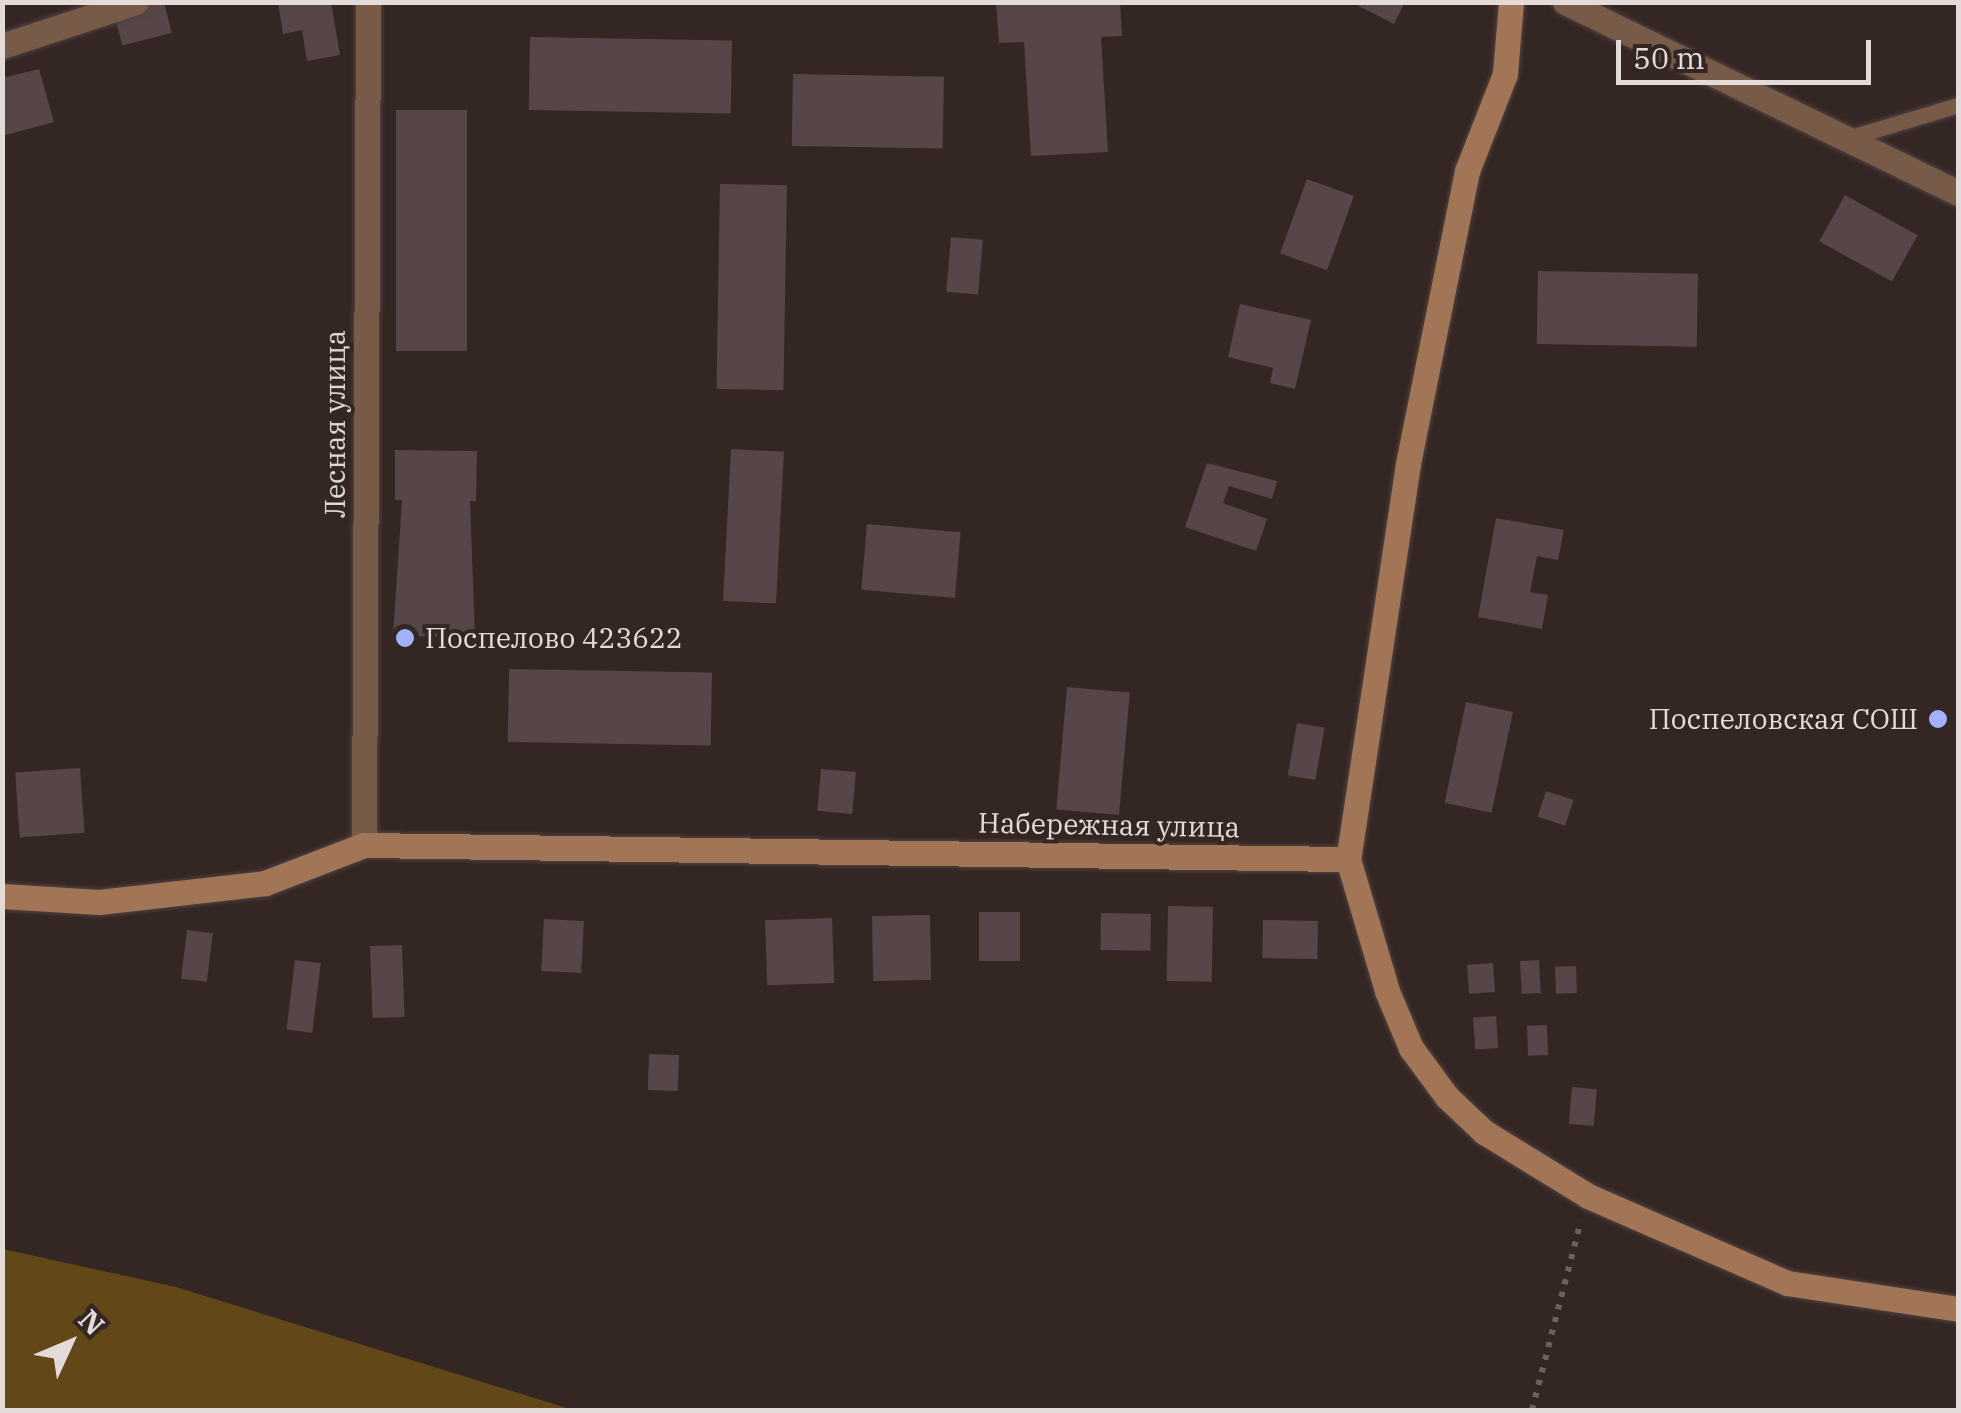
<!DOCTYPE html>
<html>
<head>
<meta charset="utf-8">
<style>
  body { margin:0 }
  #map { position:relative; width:1961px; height:1413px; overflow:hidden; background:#342623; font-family:"IBM Plex Serif",serif }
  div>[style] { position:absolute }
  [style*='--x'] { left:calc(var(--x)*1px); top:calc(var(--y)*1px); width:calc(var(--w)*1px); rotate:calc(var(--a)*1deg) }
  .green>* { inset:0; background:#624718 }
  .building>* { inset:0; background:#564648; transform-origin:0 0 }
  .path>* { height:6px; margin-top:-3px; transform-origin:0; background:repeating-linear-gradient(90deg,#6d605e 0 5px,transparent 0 13px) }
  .roads { filter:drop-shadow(0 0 2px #504340) drop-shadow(0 0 2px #504340) }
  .lane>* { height:15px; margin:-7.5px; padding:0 7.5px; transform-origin:7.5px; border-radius:7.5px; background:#775a48 }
  .street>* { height:25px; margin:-12.5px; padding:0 12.5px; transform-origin:12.5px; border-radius:12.5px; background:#775a48 }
  .secondary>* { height:25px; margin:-12.5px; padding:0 12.5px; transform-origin:12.5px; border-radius:12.5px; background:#a27557 }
  .dots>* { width:28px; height:28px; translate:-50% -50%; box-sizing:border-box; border:5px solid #342623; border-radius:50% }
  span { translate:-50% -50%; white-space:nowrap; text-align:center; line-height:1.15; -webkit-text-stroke:8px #342623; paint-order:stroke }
  .street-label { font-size:28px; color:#e4dbd9 }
  .poi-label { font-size:28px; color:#e4dbd9 }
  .left { translate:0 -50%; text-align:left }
  .right { translate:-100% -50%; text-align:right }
  .frame { position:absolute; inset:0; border:5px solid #e4dbd9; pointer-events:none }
  .north { position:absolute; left:20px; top:1293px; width:100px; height:100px; -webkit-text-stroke:8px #342623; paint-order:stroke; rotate:46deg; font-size:28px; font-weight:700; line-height:40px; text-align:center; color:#e4dbd9 }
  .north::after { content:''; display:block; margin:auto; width:35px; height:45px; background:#e4dbd9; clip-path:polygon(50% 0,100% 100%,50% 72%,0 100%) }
  .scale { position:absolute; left:1616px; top:40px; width:255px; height:45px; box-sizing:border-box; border:5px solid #e4dbd9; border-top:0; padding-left:12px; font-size:30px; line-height:35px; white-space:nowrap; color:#e4dbd9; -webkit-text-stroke:8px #342623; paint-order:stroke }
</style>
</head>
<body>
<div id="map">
  <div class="green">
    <i style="clip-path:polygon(3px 1249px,176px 1287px,573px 1410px,3px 1410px)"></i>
  </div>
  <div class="building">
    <i style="left:164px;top:2px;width:32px;height:51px;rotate:76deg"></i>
    <i style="clip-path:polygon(278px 2px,331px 2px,340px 55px,307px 61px,302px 30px,283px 34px)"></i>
    <i style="clip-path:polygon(996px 2px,1120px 2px,1122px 36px,1101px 37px,1108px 152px,1031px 156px,1024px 42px,999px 43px)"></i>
    <i style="clip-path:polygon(1351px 2px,1405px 2px,1394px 24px)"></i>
    <i style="left:530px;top:37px;width:202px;height:73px;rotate:1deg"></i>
    <i style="clip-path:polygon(39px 69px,54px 122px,2px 136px,2px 78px)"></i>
    <i style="left:793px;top:74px;width:151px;height:72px;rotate:1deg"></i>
    <i style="left:396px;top:110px;width:71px;height:241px"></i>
    <i style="left:1307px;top:179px;width:50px;height:79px;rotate:20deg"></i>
    <i style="left:720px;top:184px;width:67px;height:205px;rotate:1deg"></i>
    <i style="left:1845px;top:195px;width:83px;height:53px;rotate:29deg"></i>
    <i style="left:951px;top:237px;width:32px;height:55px;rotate:5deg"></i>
    <i style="left:1538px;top:271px;width:160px;height:73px;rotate:1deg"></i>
    <i style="clip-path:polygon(1240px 304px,1311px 320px,1295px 389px,1270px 383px,1273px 368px,1228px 357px)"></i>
    <i style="left:731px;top:449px;width:53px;height:152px;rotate:3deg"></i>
    <i style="clip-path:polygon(395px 450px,477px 451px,476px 501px,470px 501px,475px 637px,393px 636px,402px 500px,395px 500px)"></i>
    <i style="clip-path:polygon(1207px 463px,1277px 481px,1272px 499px,1229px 486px,1223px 503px,1267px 519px,1256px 551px,1185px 527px)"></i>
    <i style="clip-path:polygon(1496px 518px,1564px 530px,1558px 560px,1537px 556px,1530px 592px,1548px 595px,1542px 629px,1478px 617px)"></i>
    <i style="left:867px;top:524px;width:94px;height:66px;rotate:5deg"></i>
    <i style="left:509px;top:669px;width:203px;height:73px;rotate:1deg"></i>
    <i style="left:1067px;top:687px;width:63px;height:123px;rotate:5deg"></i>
    <i style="left:1466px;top:702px;width:48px;height:103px;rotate:12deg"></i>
    <i style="left:1297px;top:723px;width:28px;height:53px;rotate:10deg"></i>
    <i style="left:80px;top:768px;width:65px;height:65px;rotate:86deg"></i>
    <i style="left:821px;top:769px;width:35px;height:42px;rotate:5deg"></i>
    <i style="left:1546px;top:791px;width:29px;height:27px;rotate:18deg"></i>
    <i style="left:1168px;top:906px;width:45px;height:75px;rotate:1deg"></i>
    <i style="left:979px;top:912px;width:41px;height:49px"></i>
    <i style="left:1101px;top:913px;width:50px;height:37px;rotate:1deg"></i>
    <i style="left:930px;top:915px;width:65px;height:58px;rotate:89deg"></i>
    <i style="left:832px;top:918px;width:65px;height:67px;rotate:88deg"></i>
    <i style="left:544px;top:919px;width:40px;height:52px;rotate:3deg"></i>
    <i style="left:1263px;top:920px;width:55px;height:38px;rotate:1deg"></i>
    <i style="left:187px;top:930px;width:26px;height:49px;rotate:7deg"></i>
    <i style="left:402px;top:945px;width:72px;height:32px;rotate:88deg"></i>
    <i style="left:295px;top:960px;width:26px;height:70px;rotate:7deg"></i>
    <i style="left:1539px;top:960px;width:33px;height:19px;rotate:87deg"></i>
    <i style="left:1493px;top:963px;width:29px;height:26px;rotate:86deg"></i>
    <i style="left:1576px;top:966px;width:27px;height:21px;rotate:88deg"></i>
    <i style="left:1496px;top:1016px;width:32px;height:23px;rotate:86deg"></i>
    <i style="left:1547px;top:1025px;width:30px;height:20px;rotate:88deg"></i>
    <i style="left:649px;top:1054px;width:30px;height:36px;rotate:2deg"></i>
    <i style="left:1572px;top:1087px;width:25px;height:37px;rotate:5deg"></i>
  </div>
  <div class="path">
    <i style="--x:1532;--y:1410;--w:195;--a:-75.5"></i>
  </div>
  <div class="roads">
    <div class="lane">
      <i style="--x:1848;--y:138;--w:115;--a:-16.7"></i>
    </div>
    <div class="street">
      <i style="--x:1565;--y:2;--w:437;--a:25.9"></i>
      <i style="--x:2;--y:46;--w:141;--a:-18.2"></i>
      <i style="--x:364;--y:845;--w:843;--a:-89.73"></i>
    </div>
    <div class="secondary">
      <i style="--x:1511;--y:2;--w:72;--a:94.8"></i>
      <i style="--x:1505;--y:74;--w:104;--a:111.4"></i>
      <i style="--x:1467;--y:171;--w:299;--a:101.4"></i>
      <i style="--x:1408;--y:464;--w:400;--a:98.6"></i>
      <i style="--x:1348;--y:859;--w:138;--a:73.5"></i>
      <i style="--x:1387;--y:991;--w:62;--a:67.2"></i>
      <i style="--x:1411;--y:1048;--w:61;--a:53.7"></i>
      <i style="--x:1447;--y:1097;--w:51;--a:43.4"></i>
      <i style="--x:1484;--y:1132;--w:122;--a:31.6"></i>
      <i style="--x:1588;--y:1196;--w:217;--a:23.6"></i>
      <i style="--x:1787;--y:1283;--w:173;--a:8.6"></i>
      <i style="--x:2;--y:896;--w:97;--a:3.5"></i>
      <i style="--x:99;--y:902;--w:167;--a:-6.5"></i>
      <i style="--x:265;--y:883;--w:106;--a:-21"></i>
      <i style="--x:364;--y:845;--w:984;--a:0.82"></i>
    </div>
  </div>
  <div class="dots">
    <i style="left:405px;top:638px;background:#a2b2fd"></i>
    <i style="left:1938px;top:719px;background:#a2b2fd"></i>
  </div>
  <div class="street-label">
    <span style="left:335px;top:424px;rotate:-90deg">Лесная улица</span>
    <span style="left:1109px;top:825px;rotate:1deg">Набережная улица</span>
  </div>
  <div class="poi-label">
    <span class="left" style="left:425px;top:638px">Поспелово 423622</span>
    <span class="right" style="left:1918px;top:719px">Поспеловская СОШ</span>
  </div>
  <div class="frame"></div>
  <div class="north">N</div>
  <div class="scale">50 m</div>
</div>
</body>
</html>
